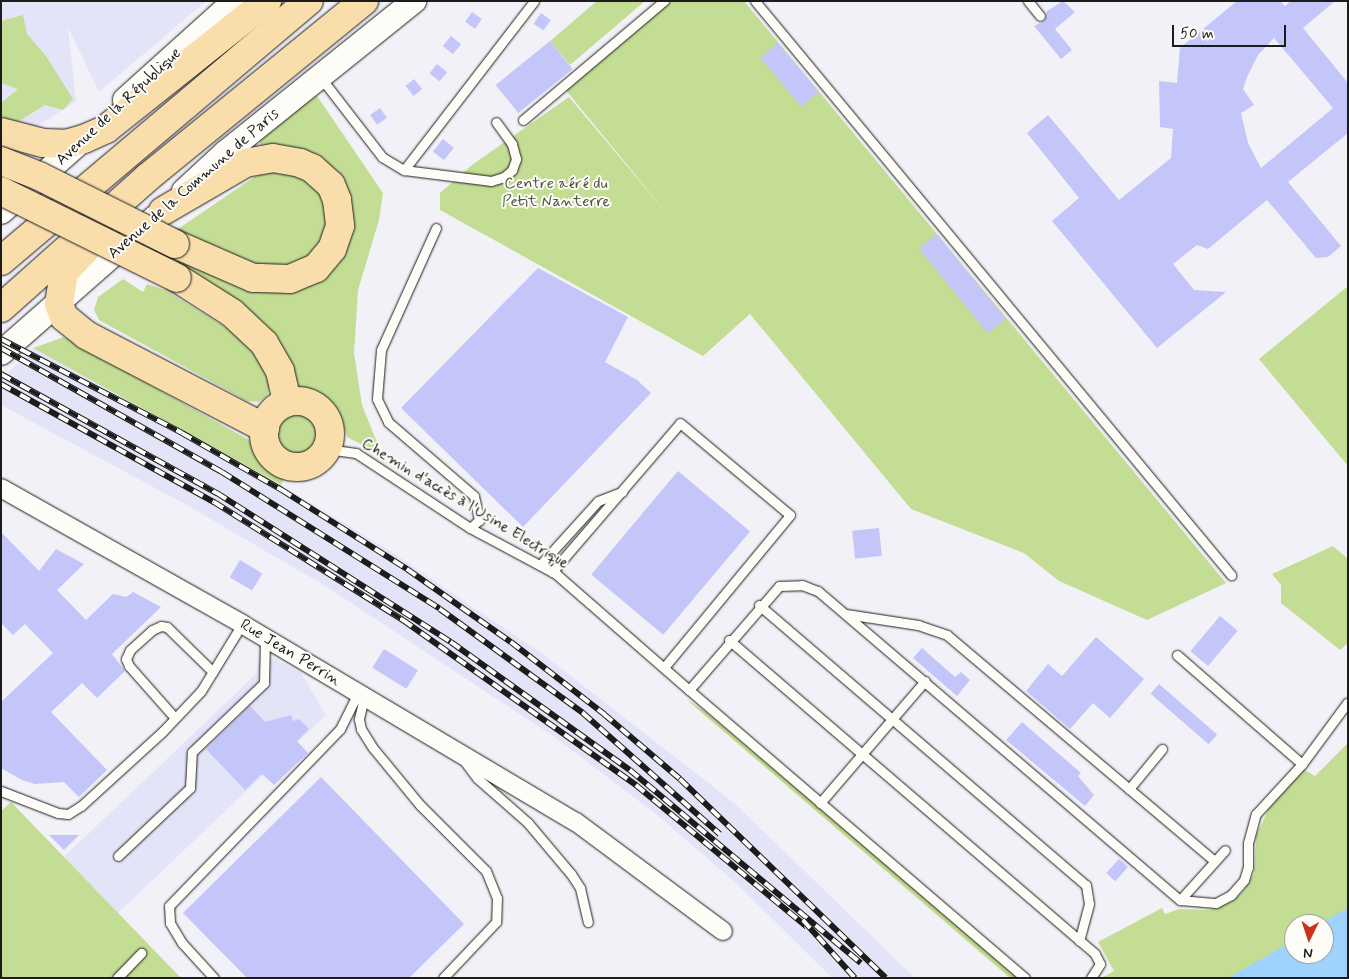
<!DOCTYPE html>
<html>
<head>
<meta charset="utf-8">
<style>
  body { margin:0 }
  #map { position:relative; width:1349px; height:979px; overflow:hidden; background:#f2f1f7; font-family:Mynerve,sans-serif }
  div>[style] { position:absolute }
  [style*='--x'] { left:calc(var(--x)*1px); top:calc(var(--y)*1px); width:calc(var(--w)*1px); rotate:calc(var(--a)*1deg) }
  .built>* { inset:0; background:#e4e4f8 }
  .green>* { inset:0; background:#c3dd94 }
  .round { border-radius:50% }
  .water>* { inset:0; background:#9fd2fd }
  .building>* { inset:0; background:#c4c6f9; transform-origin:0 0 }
  .roads { filter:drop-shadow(0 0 1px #1c1c1c) drop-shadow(0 0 1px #1c1c1c) }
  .service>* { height:9px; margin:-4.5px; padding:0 4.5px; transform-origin:4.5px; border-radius:4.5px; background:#fdfcf7 }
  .minor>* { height:18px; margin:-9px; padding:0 9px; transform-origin:9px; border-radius:9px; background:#fdfcf7 }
  .secondary>* { height:24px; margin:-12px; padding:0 12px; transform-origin:12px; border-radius:12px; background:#fdfcf7 }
  .primary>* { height:28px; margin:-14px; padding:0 14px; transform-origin:14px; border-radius:14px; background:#f9deab }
  .primary>.ring { margin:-14px; padding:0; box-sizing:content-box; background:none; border:28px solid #f9deab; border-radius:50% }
  .trunk>* { height:28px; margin:-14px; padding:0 14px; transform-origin:14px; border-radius:14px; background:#f9deab }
  .motorway>* { height:28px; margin:-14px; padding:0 14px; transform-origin:14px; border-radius:14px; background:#f9deab }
  .rail>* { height:5.5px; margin-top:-2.75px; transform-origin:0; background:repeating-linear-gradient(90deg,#fdfcf7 0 11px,#1c1c1c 0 22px); box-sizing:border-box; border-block:1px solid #1c1c1c }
  .bridges { filter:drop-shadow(0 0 1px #1c1c1c) drop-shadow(0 0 1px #1c1c1c) }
  .trunk-bridge>* { height:28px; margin:-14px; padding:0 14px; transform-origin:14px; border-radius:14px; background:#f9deab }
  span { translate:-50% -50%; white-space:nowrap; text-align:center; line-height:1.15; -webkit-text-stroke:4px #fdfcf7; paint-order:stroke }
  .street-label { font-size:16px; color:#1c1c1c }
  .park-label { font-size:16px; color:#4e5640 }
  .frame { position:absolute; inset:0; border:2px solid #1c1c1c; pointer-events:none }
  .north { position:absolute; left:1284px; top:914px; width:50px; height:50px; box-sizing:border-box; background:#fdfcf7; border:1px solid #a3a29f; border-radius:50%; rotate:184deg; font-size:14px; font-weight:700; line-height:20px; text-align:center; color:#1c1c1c }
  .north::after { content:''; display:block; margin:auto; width:18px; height:22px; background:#c8321e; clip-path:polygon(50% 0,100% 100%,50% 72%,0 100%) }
  .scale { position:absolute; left:1172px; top:25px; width:114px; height:22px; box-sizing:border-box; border:2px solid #1c1c1c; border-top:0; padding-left:6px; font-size:15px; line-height:18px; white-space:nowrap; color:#1c1c1c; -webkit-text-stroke:4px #fdfcf7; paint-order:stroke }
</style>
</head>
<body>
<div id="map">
  <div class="built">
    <i style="clip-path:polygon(1px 1px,206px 1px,99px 92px,68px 27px,76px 102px,37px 126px,1px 121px)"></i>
    <i style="clip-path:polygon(33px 348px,281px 485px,387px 549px,544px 655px,734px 803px,915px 978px,832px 978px,737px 884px,656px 814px,553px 736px,327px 587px,183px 503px,1px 405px,1px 380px)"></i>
    <i style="clip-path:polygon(260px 659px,275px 659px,301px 673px,326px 715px,118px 913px,64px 857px,255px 675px)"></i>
  </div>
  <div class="green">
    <i style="clip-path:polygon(597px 1px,645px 1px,570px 65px,550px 41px)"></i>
    <i style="clip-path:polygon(667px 1px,744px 1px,1226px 583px,1147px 620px,1059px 581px,1024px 553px,911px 509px,750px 314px,703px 356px,440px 210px,440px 193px,472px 165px,569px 97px,674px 222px,564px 88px)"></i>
    <i style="clip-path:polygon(23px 15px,27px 34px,46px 56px,73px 99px,63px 110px,45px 105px,16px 123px,1px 116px,1px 103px,18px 89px,1px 83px,1px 21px)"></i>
    <i style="clip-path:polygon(315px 93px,383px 193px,379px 220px,358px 290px,354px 353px,362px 405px,382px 455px,347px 437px,337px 408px,325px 396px,316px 390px,294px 388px,284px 366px,146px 254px,156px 246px,257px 291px,297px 291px,347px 201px,261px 149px,259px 136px)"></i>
    <i style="clip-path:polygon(282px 170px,316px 184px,326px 200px,330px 225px,319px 248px,305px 263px,284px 272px,256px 267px,178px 229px,260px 173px)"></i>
    <i style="clip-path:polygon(123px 279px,143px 292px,147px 284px,165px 290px,243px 338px,263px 366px,270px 387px,267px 396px,259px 402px,247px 401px,99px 320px,94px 310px,98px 297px)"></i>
    <i style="clip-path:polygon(1348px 286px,1348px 466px,1259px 359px)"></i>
    <i style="clip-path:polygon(64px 337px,249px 440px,267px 467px,285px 477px,281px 485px,33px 348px)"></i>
    <i class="round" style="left:275px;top:410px;width:46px;height:46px"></i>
    <i style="clip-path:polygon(1333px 546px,1348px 559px,1348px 643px,1340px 650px,1281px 603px,1281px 585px,1272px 574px)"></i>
    <i style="clip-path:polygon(687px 700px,705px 711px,1019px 978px,1010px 978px)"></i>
    <i style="clip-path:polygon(1348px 743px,1348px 917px,1324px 924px,1294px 924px,1294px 946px,1237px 978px,1102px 978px,1114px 971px,1098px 942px,1162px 908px,1165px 914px,1179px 909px,1209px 910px,1231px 902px,1242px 893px,1254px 874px,1256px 836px,1269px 808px,1303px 769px,1315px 776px)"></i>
    <i style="clip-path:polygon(11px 802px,64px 857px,181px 978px,1px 978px,1px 811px)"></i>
  </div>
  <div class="water">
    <i style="clip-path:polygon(1348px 908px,1348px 978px,1228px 978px,1294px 940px,1294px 954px,1324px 954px,1324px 924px,1320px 924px)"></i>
  </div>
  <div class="building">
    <i style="clip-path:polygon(1063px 1px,1075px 12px,1055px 29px,1072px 50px,1061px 59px,1034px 26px,1044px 21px,1047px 11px)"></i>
    <i style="clip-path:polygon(evenodd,1237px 1px,1280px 1px,1285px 6px,1291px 1px,1335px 1px,1303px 28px,1348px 83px,1348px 133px,1288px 182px,1341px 246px,1328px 257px,1316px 258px,1267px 200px,1208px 249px,1197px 245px,1173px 264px,1194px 290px,1226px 292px,1157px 348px,1052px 221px,1079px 198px,1027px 133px,1048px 115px,1119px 200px,1171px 158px,1173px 129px,1160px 127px,1159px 81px,1177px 83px,1180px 48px,1237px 1px,1274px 38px,1333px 108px,1261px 168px,1248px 143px,1241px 113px,1254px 105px,1243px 89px,1247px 77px,1258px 55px,1274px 38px)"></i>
    <i style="left:472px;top:12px;width:12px;height:12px;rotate:35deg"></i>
    <i style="left:541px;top:13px;width:12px;height:13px;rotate:35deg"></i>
    <i style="left:451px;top:36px;width:13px;height:13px;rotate:39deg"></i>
    <i style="left:550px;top:41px;width:36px;height:70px;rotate:51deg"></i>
    <i style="left:778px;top:43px;width:64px;height:23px;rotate:50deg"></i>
    <i style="left:437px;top:64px;width:13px;height:12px;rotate:39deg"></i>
    <i style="left:414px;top:79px;width:13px;height:11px;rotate:51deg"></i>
    <i style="left:380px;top:108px;width:12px;height:12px;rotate:55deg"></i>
    <i style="left:443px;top:139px;width:14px;height:16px;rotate:39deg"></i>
    <i style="left:937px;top:234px;width:109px;height:23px;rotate:51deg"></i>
    <i style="clip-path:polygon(538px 268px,628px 317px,605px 362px,637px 380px,651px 393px,523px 527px,401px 408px)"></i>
    <i style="left:678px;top:471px;width:94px;height:135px;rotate:40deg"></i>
    <i style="left:879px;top:528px;width:28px;height:27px;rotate:84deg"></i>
    <i style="clip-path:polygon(1px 532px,39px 571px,56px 549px,84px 564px,57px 590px,86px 620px,113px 594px,126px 597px,133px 592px,161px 607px,112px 654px,125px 671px,97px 698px,82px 683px,51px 712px,107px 770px,79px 797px,64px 782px,35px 784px,22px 780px,1px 768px,1px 702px,53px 653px,25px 624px,13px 635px,1px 623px)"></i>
    <i style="left:240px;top:560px;width:26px;height:20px;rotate:31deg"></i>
    <i style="left:1220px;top:616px;width:23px;height:46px;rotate:40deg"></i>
    <i style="clip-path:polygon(1096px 637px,1144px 679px,1110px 718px,1093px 703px,1070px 729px,1026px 691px,1048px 664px,1062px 676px)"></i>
    <i style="clip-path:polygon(922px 648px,955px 677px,961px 672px,970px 680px,957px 696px,913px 658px)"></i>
    <i style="left:384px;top:649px;width:40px;height:22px;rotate:32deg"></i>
    <i style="left:1159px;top:684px;width:77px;height:13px;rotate:41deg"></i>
    <i style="clip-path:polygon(250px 706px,265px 722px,291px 715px,293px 721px,299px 719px,309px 729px,297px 741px,308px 753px,274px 785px,262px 774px,245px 790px,206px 749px)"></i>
    <i style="clip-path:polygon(1022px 722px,1081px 773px,1078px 776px,1094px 795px,1085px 806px,1006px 740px)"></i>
    <i style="clip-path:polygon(321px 777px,464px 924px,409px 978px,247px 978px,183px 913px)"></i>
    <i style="clip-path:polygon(49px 835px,79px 835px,64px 850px)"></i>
    <i style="left:1119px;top:859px;width:12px;height:19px;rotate:42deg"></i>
  </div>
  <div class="roads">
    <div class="service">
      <i style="--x:755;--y:1;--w:746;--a:50.33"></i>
      <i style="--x:1028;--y:1;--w:19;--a:51"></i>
      <i style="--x:321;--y:78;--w:100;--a:52.3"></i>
      <i style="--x:382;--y:157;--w:26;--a:31"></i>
      <i style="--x:404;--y:170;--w:88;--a:7.2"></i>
      <i style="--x:491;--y:181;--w:14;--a:-17"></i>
      <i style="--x:504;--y:177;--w:11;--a:-41"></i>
      <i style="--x:512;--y:170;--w:12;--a:-70"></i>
      <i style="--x:516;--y:159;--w:16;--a:-105"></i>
      <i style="--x:512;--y:144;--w:27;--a:-126"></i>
      <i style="--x:523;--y:120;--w:185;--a:-40.2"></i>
      <i style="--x:404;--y:170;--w:213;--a:-52.4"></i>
      <i style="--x:436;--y:228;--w:134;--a:114.3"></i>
      <i style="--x:381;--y:350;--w:49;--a:94.7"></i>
      <i style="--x:377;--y:399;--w:25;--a:64"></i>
      <i style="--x:388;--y:422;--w:113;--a:40.7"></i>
      <i style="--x:474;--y:496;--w:25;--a:78"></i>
      <i style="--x:479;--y:520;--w:12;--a:138"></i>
      <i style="--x:327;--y:449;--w:29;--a:8"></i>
      <i style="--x:356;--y:453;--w:136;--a:33.3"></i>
      <i style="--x:470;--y:528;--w:98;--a:28.1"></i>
      <i style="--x:556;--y:574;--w:176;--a:41.1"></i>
      <i style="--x:540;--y:565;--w:86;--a:-47.8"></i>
      <i style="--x:598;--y:501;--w:26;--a:-21"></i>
      <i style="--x:552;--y:572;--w:196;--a:-49.3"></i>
      <i style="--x:680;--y:423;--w:143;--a:39.9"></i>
      <i style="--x:790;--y:515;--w:196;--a:129.6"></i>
      <i style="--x:759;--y:605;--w:430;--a:40.6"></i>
      <i style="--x:1086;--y:885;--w:19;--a:81"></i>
      <i style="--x:1089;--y:904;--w:38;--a:105"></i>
      <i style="--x:846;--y:614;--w:73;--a:8.7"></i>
      <i style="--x:918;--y:625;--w:31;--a:19"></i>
      <i style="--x:947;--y:635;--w:350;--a:40.2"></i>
      <i style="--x:729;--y:640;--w:482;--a:40.6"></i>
      <i style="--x:1095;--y:954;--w:11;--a:63"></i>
      <i style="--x:1100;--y:964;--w:17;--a:123"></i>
      <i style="--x:1177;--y:655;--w:166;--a:41.1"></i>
      <i style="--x:364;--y:697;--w:23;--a:103"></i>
      <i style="--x:359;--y:719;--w:10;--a:79"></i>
      <i style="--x:361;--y:729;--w:22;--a:58"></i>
      <i style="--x:373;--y:748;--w:74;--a:50.5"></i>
      <i style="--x:420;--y:805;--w:93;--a:45"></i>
      <i style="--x:486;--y:871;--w:29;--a:68"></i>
      <i style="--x:497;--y:898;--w:24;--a:92"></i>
      <i style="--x:496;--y:922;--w:77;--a:133.4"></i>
      <i style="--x:175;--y:718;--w:69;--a:-131.5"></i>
      <i style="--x:129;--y:666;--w:8;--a:-113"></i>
      <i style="--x:126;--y:659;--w:10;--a:-66"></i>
      <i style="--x:130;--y:650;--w:30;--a:-42"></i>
      <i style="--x:152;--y:630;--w:10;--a:-24"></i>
      <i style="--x:161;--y:626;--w:6;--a:9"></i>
      <i style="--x:167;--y:627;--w:64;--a:44.4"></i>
      <i style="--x:465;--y:762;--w:20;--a:53"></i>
      <i style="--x:477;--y:778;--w:68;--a:41.4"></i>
      <i style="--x:528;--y:823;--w:67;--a:49.9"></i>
      <i style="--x:571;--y:874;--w:17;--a:57"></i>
      <i style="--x:580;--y:888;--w:35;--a:77"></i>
      <i style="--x:1129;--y:789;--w:52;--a:-50.5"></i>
      <i style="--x:1;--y:791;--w:61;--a:21.1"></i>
      <i style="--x:58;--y:813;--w:10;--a:6"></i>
      <i style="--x:68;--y:814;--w:15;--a:-32"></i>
      <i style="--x:81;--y:806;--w:111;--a:-42.4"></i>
      <i style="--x:163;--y:731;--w:55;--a:-46.5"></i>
      <i style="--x:201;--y:691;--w:79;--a:-58.5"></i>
      <i style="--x:820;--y:803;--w:161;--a:-49.3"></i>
      <i style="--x:118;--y:856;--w:99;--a:-43.4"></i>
      <i style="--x:190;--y:788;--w:36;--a:-87"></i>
      <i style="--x:192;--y:752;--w:100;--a:-43.8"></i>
      <i style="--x:264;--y:683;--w:45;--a:-88.7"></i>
      <i style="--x:1180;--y:900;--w:67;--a:-48"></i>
      <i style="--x:117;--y:978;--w:35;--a:-46"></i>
      <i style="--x:214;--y:978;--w:47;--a:-132.4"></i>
      <i style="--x:182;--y:943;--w:23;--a:-121"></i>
      <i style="--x:170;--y:923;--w:17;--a:-93"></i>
      <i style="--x:169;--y:906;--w:246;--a:-46"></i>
      <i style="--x:340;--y:729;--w:40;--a:-63.4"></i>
      <i style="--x:1025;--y:978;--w:443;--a:-139.4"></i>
      <i style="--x:689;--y:690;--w:138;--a:-49.1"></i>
      <i style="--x:779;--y:586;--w:23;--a:-2"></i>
      <i style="--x:802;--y:585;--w:17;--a:21"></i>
      <i style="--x:818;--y:591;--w:476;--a:40.5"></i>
      <i style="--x:1180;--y:900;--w:36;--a:5"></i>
      <i style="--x:1216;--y:903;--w:17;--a:-28"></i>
      <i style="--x:1231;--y:895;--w:20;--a:-49"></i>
      <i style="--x:1244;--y:880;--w:14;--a:-73"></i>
      <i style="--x:1248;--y:867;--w:24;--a:-90"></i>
      <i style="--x:1248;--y:843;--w:30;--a:-75"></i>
      <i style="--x:1256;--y:814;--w:68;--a:-47.4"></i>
      <i style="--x:1302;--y:764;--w:76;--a:-53.6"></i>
    </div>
    <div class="minor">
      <i style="--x:1;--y:488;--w:277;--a:29.4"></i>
      <i style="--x:242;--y:624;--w:388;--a:30.7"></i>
      <i style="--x:576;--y:822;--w:183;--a:36.6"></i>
    </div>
    <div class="secondary">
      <i style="--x:125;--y:100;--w:148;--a:-42"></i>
      <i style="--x:184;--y:191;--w:56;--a:-42.8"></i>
      <i style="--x:225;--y:153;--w:243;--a:-38.8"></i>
      <i style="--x:1;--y:212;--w:116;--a:-41.5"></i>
      <i style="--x:1;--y:353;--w:206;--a:-41.3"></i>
    </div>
    <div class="primary">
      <i style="--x:59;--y:304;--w:14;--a:69"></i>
      <i style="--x:64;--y:317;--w:28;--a:39"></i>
      <i style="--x:86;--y:335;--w:202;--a:27.5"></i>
      <i class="ring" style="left:264px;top:401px;width:38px;height:38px"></i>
    </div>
    <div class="trunk">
      <i style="--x:1;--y:132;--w:43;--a:14.7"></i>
      <i style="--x:43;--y:143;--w:23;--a:2"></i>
      <i style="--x:66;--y:144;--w:19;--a:-16"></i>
      <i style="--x:163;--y:211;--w:95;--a:-30.3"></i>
      <i style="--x:245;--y:163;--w:28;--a:-10"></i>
      <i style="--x:273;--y:158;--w:27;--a:10"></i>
      <i style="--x:300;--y:163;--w:13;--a:23"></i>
      <i style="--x:312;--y:168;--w:25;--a:42"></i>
      <i style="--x:331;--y:185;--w:16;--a:68"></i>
      <i style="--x:337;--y:200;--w:26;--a:83"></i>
      <i style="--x:340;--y:226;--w:24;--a:109"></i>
      <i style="--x:332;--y:249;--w:25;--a:130"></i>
      <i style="--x:316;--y:268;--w:28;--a:157"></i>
      <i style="--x:290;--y:279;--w:37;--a:-178"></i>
      <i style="--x:253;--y:278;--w:85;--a:-156.4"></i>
      <i style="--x:177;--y:278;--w:65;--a:32.5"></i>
      <i style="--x:232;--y:313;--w:44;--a:43.2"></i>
      <i style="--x:264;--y:343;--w:32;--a:60"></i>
      <i style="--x:280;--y:371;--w:32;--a:77"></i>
    </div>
    <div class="motorway">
      <i style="--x:84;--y:139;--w:24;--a:-24"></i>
      <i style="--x:106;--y:129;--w:206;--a:-38.5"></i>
      <i style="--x:1;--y:261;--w:403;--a:-40.2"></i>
      <i style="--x:59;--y:304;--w:32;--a:-81"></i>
      <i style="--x:64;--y:272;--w:30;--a:-46"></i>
      <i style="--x:1;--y:308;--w:197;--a:-41.7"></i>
      <i style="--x:148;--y:177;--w:279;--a:-39.2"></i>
    </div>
  </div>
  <div class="rail">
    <i style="--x:1;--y:339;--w:204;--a:27.4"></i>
    <i style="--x:182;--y:433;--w:115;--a:29.7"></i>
    <i style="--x:282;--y:490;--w:148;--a:32.3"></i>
    <i style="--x:407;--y:569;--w:127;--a:35.1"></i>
    <i style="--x:511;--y:642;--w:118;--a:37.7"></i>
    <i style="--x:604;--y:714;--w:100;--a:40.5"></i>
    <i style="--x:680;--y:779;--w:286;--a:44"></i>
    <i style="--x:1;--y:348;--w:253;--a:29.3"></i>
    <i style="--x:222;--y:472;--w:257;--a:32.1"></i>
    <i style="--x:440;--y:609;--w:177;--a:36"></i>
    <i style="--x:583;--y:713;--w:183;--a:41.5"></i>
    <i style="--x:1;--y:374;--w:247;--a:28.9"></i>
    <i style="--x:217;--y:493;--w:277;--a:32.5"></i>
    <i style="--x:451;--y:642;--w:220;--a:35.6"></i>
    <i style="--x:630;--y:770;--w:301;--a:39.9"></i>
    <i style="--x:1;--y:384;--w:244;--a:29"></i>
    <i style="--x:214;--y:502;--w:223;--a:32"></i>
    <i style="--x:403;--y:620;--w:286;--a:35.3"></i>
    <i style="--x:636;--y:785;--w:222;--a:39.7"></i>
    <i style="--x:803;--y:920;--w:78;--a:48.1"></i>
  </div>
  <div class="bridges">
    <div class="trunk-bridge">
      <i style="--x:1;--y:161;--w:41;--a:21.5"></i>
      <i style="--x:39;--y:176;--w:152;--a:26.6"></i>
      <i style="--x:1;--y:191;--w:196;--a:26.3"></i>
    </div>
  </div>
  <div class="street-label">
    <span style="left:119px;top:107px;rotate:-43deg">Avenue de la République</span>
    <span style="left:194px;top:184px;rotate:-41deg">Avenue de la Commune de Paris</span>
    <span style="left:465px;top:504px;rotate:31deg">Chemin d'accès à l'Usine Electrique</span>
    <span style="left:290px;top:653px;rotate:31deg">Rue Jean Perrin</span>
  </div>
  <div class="park-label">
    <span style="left:556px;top:193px">Centre aéré du<br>Petit Nanterre</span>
  </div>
  <div class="frame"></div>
  <div class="north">N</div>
  <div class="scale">50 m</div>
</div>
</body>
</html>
